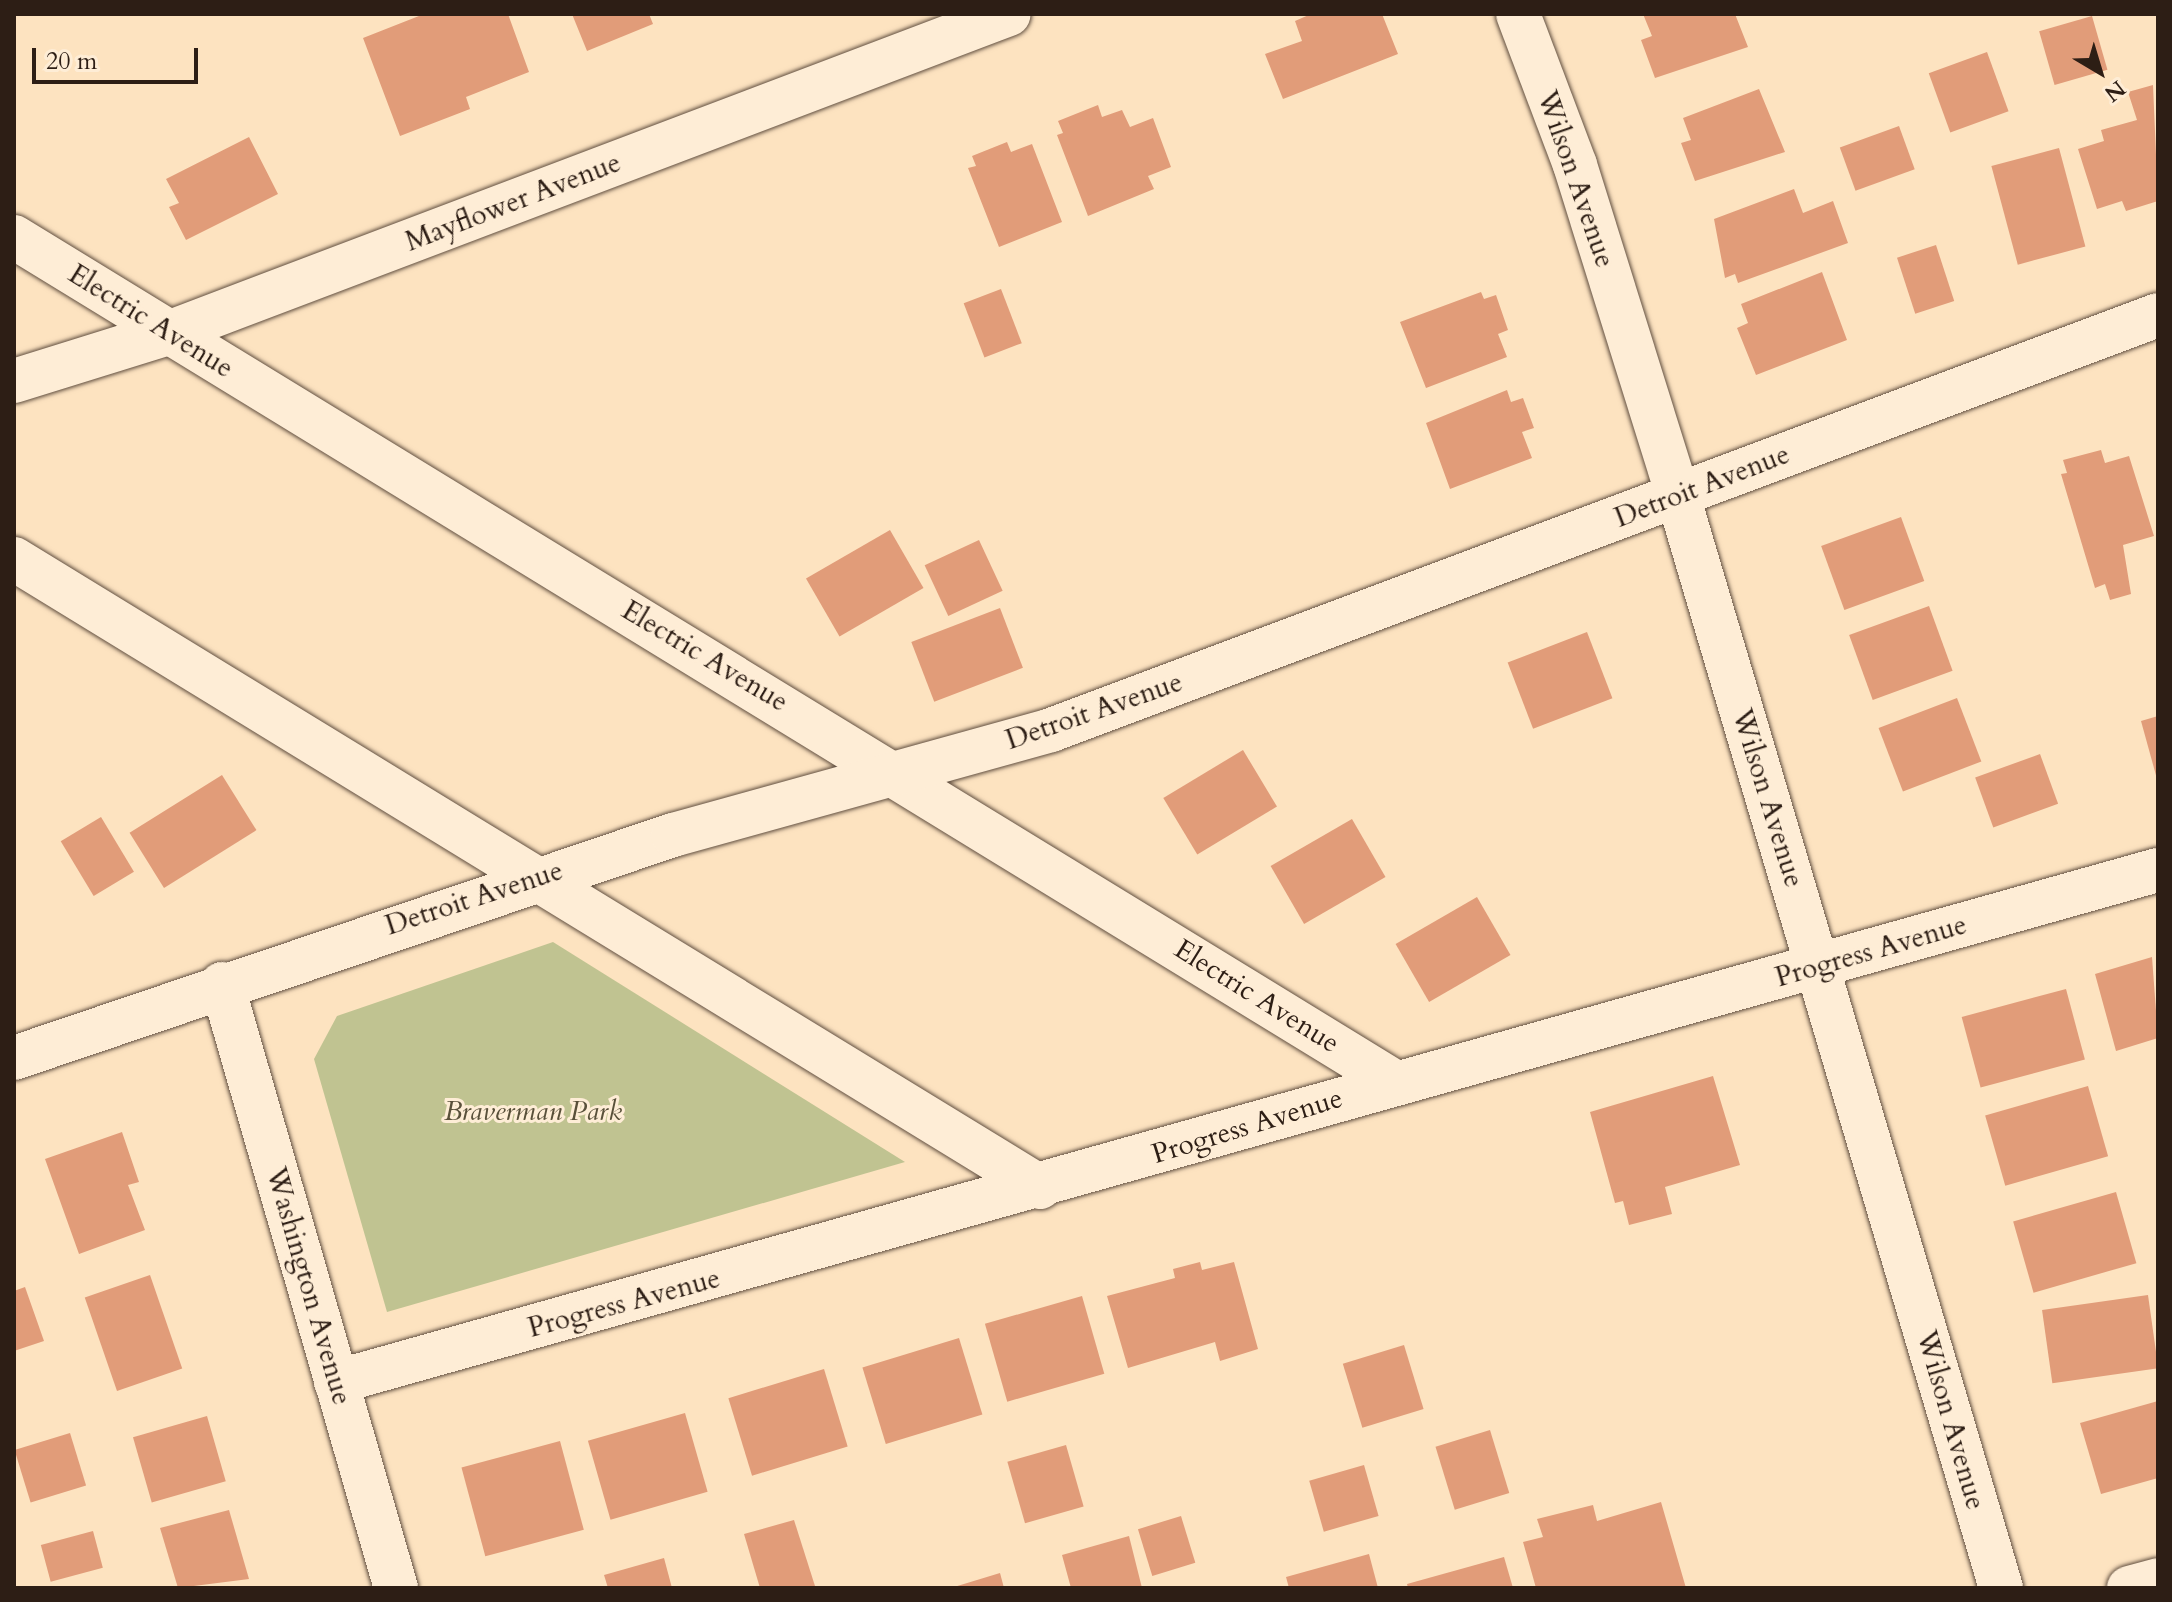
<!DOCTYPE html>
<html>
<head>
<meta charset="utf-8">
<style>
  body { margin:0 }
  #map { position:relative; width:2172px; height:1602px; overflow:hidden; background:#fde3c0; font-family:Cardo,serif }
  div>[style] { position:absolute }
  [style*='--x'] { left:calc(var(--x)*1px); top:calc(var(--y)*1px); width:calc(var(--w)*1px); rotate:calc(var(--a)*1deg) }
  .green>* { inset:0; background:#c0c391 }
  .building>* { inset:0; background:#e19c79; transform-origin:0 0 }
  .roads { filter:drop-shadow(0 0 2px #614f40) drop-shadow(0 0 2px #614f40) }
  .street>* { height:44px; margin:-22px; padding:0 22px; transform-origin:22px; border-radius:22px; background:#feedd6 }
  span { translate:-50% -50%; white-space:nowrap; text-align:center; line-height:1.15; -webkit-text-stroke:6px #feedd6; paint-order:stroke }
  .street-label { font-size:28px; color:#2d1e15 }
  .park-label { font-size:28px; color:#59503a; font-style:italic }
  .frame { position:absolute; inset:0; border:16px solid #2d1e15; pointer-events:none }
  .north { position:absolute; left:2060px; top:32px; width:80px; height:80px; -webkit-text-stroke:6px #feedd6; paint-order:stroke; rotate:142deg; font-size:22px; font-weight:700; line-height:32px; text-align:center; color:#2d1e15 }
  .north::after { content:''; display:block; margin:auto; width:28px; height:36px; background:#2d1e15; clip-path:polygon(50% 0,100% 100%,50% 72%,0 100%) }
  .scale { position:absolute; left:32px; top:48px; width:166px; height:36px; box-sizing:border-box; border:4px solid #2d1e15; border-top:0; padding-left:10px; font-size:24px; line-height:28px; white-space:nowrap; color:#2d1e15; -webkit-text-stroke:6px #feedd6; paint-order:stroke }
</style>
</head>
<body>
<div id="map">
  <div class="green">
    <i style="clip-path:polygon(553px 942px,905px 1162px,387px 1312px,314px 1059px,337px 1016px)"></i>
  </div>
  <div class="building">
    <i style="clip-path:polygon(424px 14px,508px 14px,529px 72px,466px 97px,470px 109px,400px 136px,363px 38px)"></i>
    <i style="clip-path:polygon(572px 14px,649px 14px,653px 24px,587px 51px)"></i>
    <i style="clip-path:polygon(1311px 14px,1382px 14px,1398px 54px,1283px 99px,1265px 54px,1302px 41px,1295px 21px)"></i>
    <i style="clip-path:polygon(1643px 14px,1735px 14px,1748px 47px,1655px 78px,1641px 40px,1652px 36px)"></i>
    <i style="left:2092px;top:16px;width:56px;height:55px;rotate:74deg"></i>
    <i style="left:1987px;top:52px;width:63px;height:62px;rotate:70deg"></i>
    <i style="clip-path:polygon(2153px 85px,2158px 201px,2126px 211px,2122px 201px,2097px 209px,2078px 149px,2104px 141px,2101px 130px,2137px 120px,2128px 92px)"></i>
    <i style="clip-path:polygon(1759px 89px,1785px 152px,1695px 181px,1681px 143px,1691px 140px,1683px 118px)"></i>
    <i style="clip-path:polygon(1098px 105px,1102px 117px,1122px 110px,1130px 127px,1153px 118px,1171px 167px,1148px 176px,1154px 189px,1088px 216px,1057px 135px,1063px 133px,1058px 121px)"></i>
    <i style="left:1899px;top:126px;width:46px;height:63px;rotate:70deg"></i>
    <i style="clip-path:polygon(249px 137px,278px 194px,186px 240px,169px 207px,179px 203px,166px 179px)"></i>
    <i style="clip-path:polygon(1007px 142px,1011px 152px,1032px 144px,1062px 222px,999px 247px,968px 168px,976px 166px,972px 156px)"></i>
    <i style="left:2059px;top:148px;width:102px;height:70px;rotate:75deg"></i>
    <i style="clip-path:polygon(1794px 189px,1803px 213px,1833px 201px,1848px 243px,1738px 283px,1735px 274px,1725px 278px,1714px 219px)"></i>
    <i style="left:1936px;top:245px;width:59px;height:41px;rotate:72deg"></i>
    <i style="clip-path:polygon(1822px 272px,1847px 340px,1756px 375px,1737px 328px,1748px 323px,1741px 304px)"></i>
    <i style="left:1001px;top:289px;width:58px;height:40px;rotate:69deg"></i>
    <i style="clip-path:polygon(1481px 292px,1484px 299px,1496px 295px,1508px 330px,1498px 334px,1507px 357px,1426px 388px,1400px 322px)"></i>
    <i style="clip-path:polygon(1507px 390px,1511px 402px,1523px 398px,1534px 428px,1522px 432px,1532px 458px,1450px 489px,1426px 423px)"></i>
    <i style="clip-path:polygon(2101px 450px,2105px 463px,2129px 456px,2154px 536px,2123px 545px,2131px 594px,2110px 600px,2105px 584px,2095px 588px,2061px 474px,2067px 473px,2063px 460px)"></i>
    <i style="left:1901px;top:517px;width:68px;height:85px;rotate:70deg"></i>
    <i style="left:890px;top:530px;width:67px;height:97px;rotate:60deg"></i>
    <i style="left:979px;top:540px;width:56px;height:60px;rotate:65deg"></i>
    <i style="left:1929px;top:606px;width:69px;height:85px;rotate:70deg"></i>
    <i style="left:1000px;top:608px;width:64px;height:95px;rotate:69deg"></i>
    <i style="left:1587px;top:632px;width:71px;height:85px;rotate:69deg"></i>
    <i style="left:1957px;top:698px;width:68px;height:84px;rotate:69deg"></i>
    <i style="clip-path:polygon(2158px 716px,2158px 779px,2157px 779px,2141px 721px)"></i>
    <i style="left:1243px;top:750px;width:66px;height:93px;rotate:59deg"></i>
    <i style="left:2040px;top:754px;width:53px;height:69px;rotate:70deg"></i>
    <i style="left:222px;top:775px;width:65px;height:109px;rotate:58deg"></i>
    <i style="left:101px;top:817px;width:64px;height:47px;rotate:59deg"></i>
    <i style="left:1352px;top:819px;width:67px;height:94px;rotate:60deg"></i>
    <i style="left:1477px;top:897px;width:67px;height:94px;rotate:60deg"></i>
    <i style="clip-path:polygon(2152px 957px,2158px 1038px,2116px 1051px,2095px 974px)"></i>
    <i style="left:2066px;top:989px;width:73px;height:108px;rotate:75deg"></i>
    <i style="clip-path:polygon(1713px 1076px,1740px 1165px,1665px 1187px,1672px 1214px,1629px 1225px,1623px 1201px,1615px 1203px,1590px 1112px)"></i>
    <i style="left:2088px;top:1086px;width:73px;height:107px;rotate:74deg"></i>
    <i style="clip-path:polygon(122px 1132px,139px 1182px,128px 1185px,145px 1230px,79px 1254px,45px 1159px)"></i>
    <i style="left:2116px;top:1192px;width:74px;height:107px;rotate:74deg"></i>
    <i style="clip-path:polygon(1200px 1262px,1202px 1270px,1234px 1262px,1258px 1349px,1220px 1361px,1215px 1342px,1128px 1368px,1107px 1296px,1175px 1278px,1173px 1269px)"></i>
    <i style="left:150px;top:1275px;width:99px;height:69px;rotate:71deg"></i>
    <i style="clip-path:polygon(25px 1287px,44px 1341px,14px 1351px,14px 1291px)"></i>
    <i style="left:2148px;top:1295px;width:74px;height:107px;rotate:82deg"></i>
    <i style="left:1082px;top:1296px;width:81px;height:101px;rotate:74deg"></i>
    <i style="left:959px;top:1338px;width:80px;height:101px;rotate:73deg"></i>
    <i style="left:1404px;top:1345px;width:67px;height:64px;rotate:73deg"></i>
    <i style="left:824px;top:1369px;width:81px;height:100px;rotate:73deg"></i>
    <i style="clip-path:polygon(2158px 1401px,2158px 1478px,2101px 1494px,2080px 1423px)"></i>
    <i style="left:685px;top:1413px;width:82px;height:101px;rotate:74deg"></i>
    <i style="left:207px;top:1416px;width:68px;height:77px;rotate:74deg"></i>
    <i style="left:1490px;top:1430px;width:66px;height:57px;rotate:73deg"></i>
    <i style="left:70px;top:1433px;width:55px;height:58px;rotate:73deg"></i>
    <i style="left:560px;top:1441px;width:92px;height:102px;rotate:75deg"></i>
    <i style="left:1066px;top:1445px;width:64px;height:61px;rotate:74deg"></i>
    <i style="left:1364px;top:1465px;width:53px;height:57px;rotate:74deg"></i>
    <i style="clip-path:polygon(1661px 1502px,1686px 1588px,1536px 1588px,1523px 1542px,1543px 1537px,1537px 1519px,1593px 1505px,1597px 1521px)"></i>
    <i style="clip-path:polygon(229px 1510px,249px 1579px,178px 1588px,160px 1528px)"></i>
    <i style="left:1181px;top:1516px;width:49px;height:45px;rotate:73deg"></i>
    <i style="clip-path:polygon(794px 1520px,815px 1586px,760px 1588px,744px 1534px)"></i>
    <i style="left:93px;top:1531px;width:38px;height:54px;rotate:75deg"></i>
    <i style="clip-path:polygon(1129px 1536px,1142px 1588px,1071px 1588px,1062px 1555px)"></i>
    <i style="clip-path:polygon(1369px 1554px,1378px 1588px,1289px 1588px,1286px 1577px)"></i>
    <i style="clip-path:polygon(1504px 1557px,1513px 1588px,1408px 1588px,1407px 1584px)"></i>
    <i style="clip-path:polygon(664px 1558px,672px 1588px,608px 1588px,604px 1575px)"></i>
    <i style="clip-path:polygon(1000px 1573px,1004px 1588px,954px 1588px,954px 1587px)"></i>
  </div>
  <div class="roads">
    <div class="street">
      <i style="--x:1518;--y:14;--w:161;--a:69.3"></i>
      <i style="--x:1575;--y:165;--w:347;--a:72.7"></i>
      <i style="--x:1678;--y:496;--w:1139;--a:73.52"></i>
      <i style="--x:14;--y:237;--w:1617;--a:31.47"></i>
      <i style="--x:14;--y:381;--w:161;--a:-17.3"></i>
      <i style="--x:168;--y:333;--w:899;--a:-20.77"></i>
      <i style="--x:14;--y:559;--w:1203;--a:31.47"></i>
      <i style="--x:222;--y:984;--w:629;--a:73.93"></i>
      <i style="--x:14;--y:1058;--w:696;--a:-18.7"></i>
      <i style="--x:673;--y:835;--w:392;--a:-15.5"></i>
      <i style="--x:1051;--y:730;--w:1182;--a:-20.55"></i>
      <i style="--x:336;--y:1382;--w:1893;--a:-15.7"></i>
      <i style="--x:2129;--y:1588;--w:30;--a:-15"></i>
    </div>
  </div>
  <div class="street-label">
    <span style="left:1576px;top:179px;rotate:71deg">Wilson Avenue</span>
    <span style="left:513px;top:202px;rotate:-21deg">Mayflower Avenue</span>
    <span style="left:151px;top:321px;rotate:32deg">Electric Avenue</span>
    <span style="left:1702px;top:486px;rotate:-21deg">Detroit Avenue</span>
    <span style="left:705px;top:656px;rotate:31deg">Electric Avenue</span>
    <span style="left:1094px;top:711px;rotate:-19deg">Detroit Avenue</span>
    <span style="left:1768px;top:798px;rotate:73deg">Wilson Avenue</span>
    <span style="left:474px;top:898px;rotate:-18deg">Detroit Avenue</span>
    <span style="left:1871px;top:951px;rotate:-16deg">Progress Avenue</span>
    <span style="left:1257px;top:996px;rotate:32deg">Electric Avenue</span>
    <span style="left:1247px;top:1126px;rotate:-17deg">Progress Avenue</span>
    <span style="left:309px;top:1286px;rotate:74deg">Washington Avenue</span>
    <span style="left:624px;top:1303px;rotate:-15deg">Progress Avenue</span>
    <span style="left:1951px;top:1420px;rotate:74deg">Wilson Avenue</span>
  </div>
  <div class="park-label">
    <span style="left:533px;top:1111px">Braverman Park</span>
  </div>
  <div class="frame"></div>
  <div class="north">N</div>
  <div class="scale">20 m</div>
</div>
</body>
</html>
